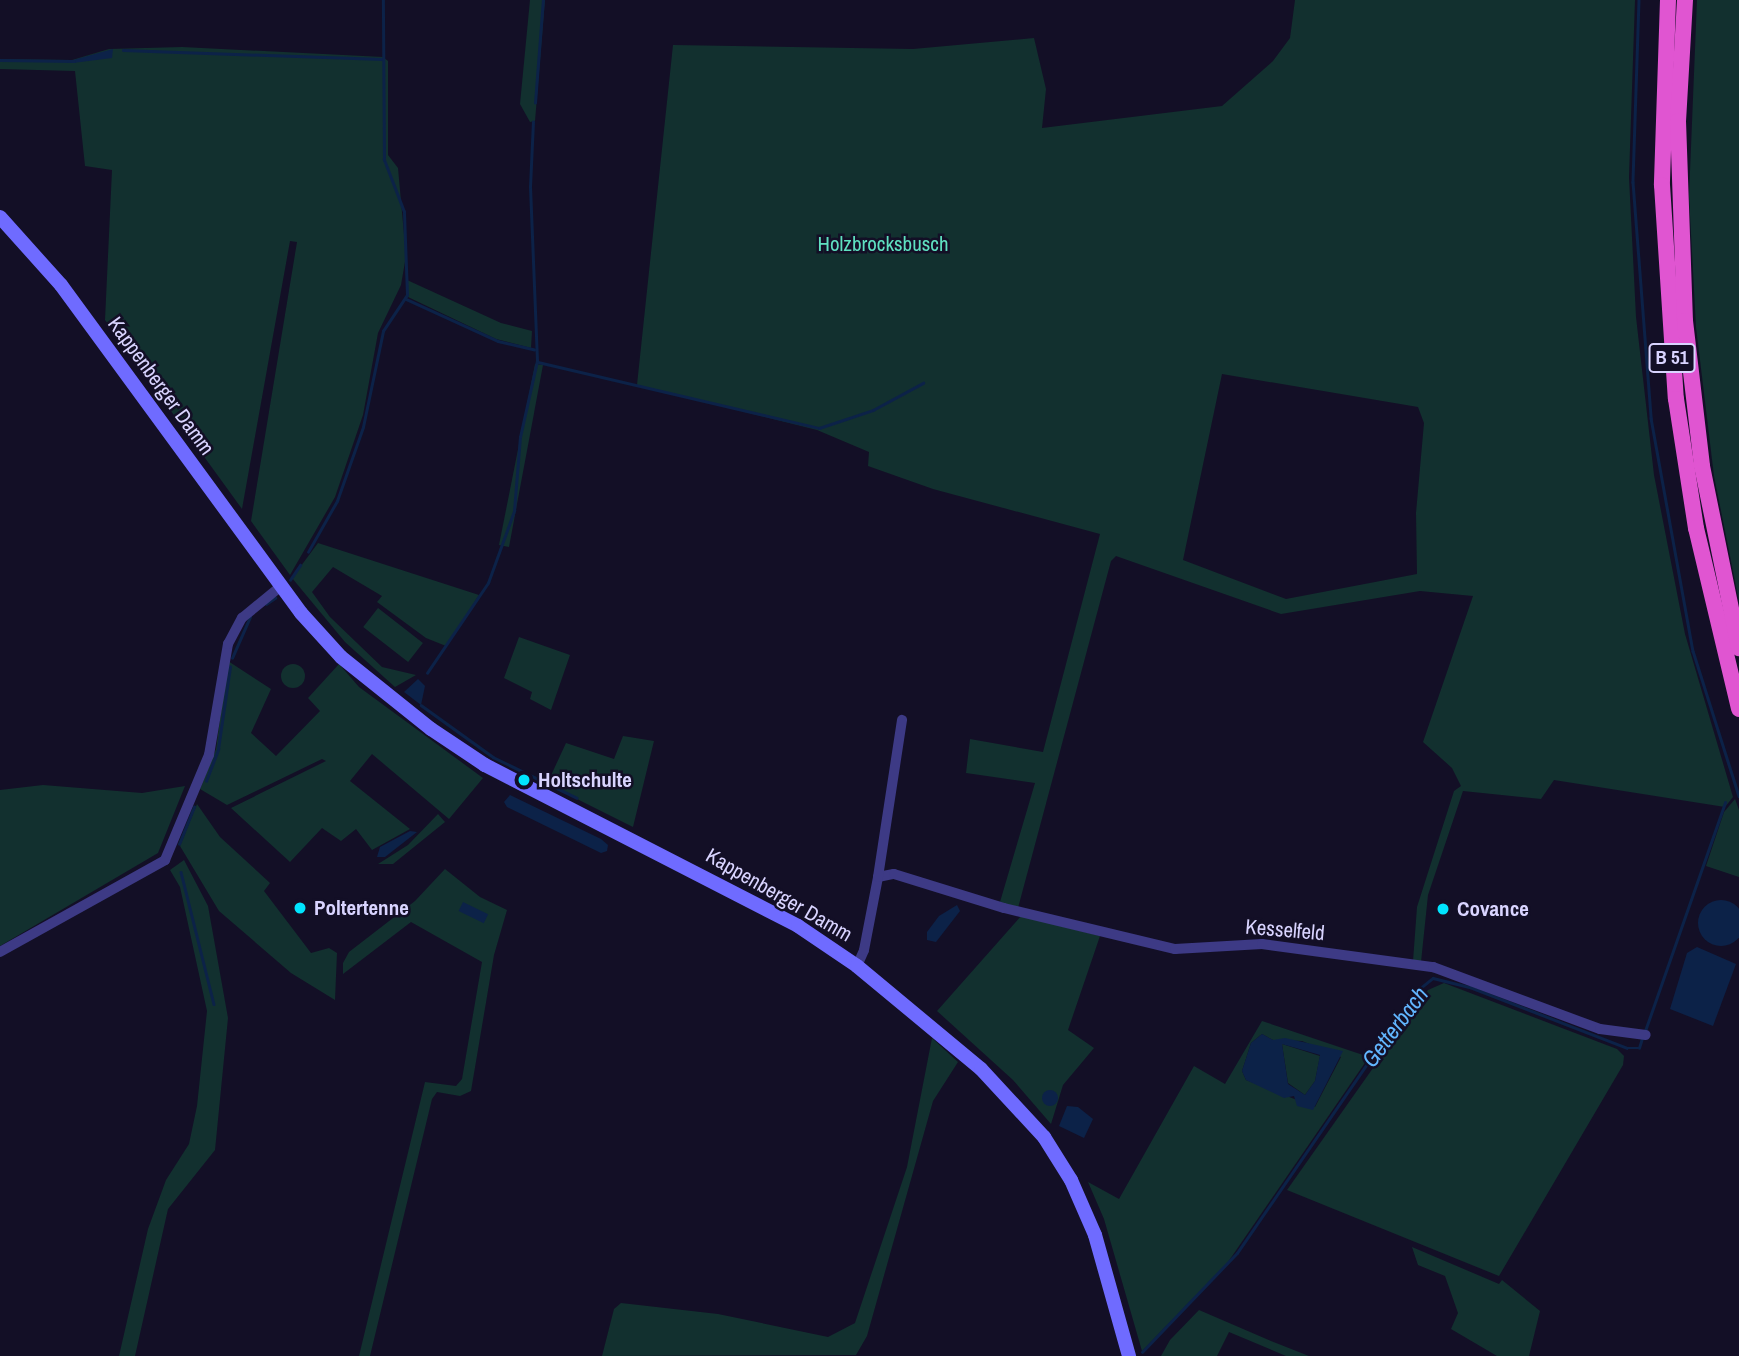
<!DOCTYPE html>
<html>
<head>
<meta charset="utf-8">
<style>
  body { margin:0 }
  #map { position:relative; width:1739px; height:1356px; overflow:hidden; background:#130f26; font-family:"Archivo Narrow",sans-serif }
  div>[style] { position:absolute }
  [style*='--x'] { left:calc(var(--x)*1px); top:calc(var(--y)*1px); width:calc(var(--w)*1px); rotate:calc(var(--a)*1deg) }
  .green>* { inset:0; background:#12302f; transform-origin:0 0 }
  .round { border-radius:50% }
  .water>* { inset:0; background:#0c2248; transform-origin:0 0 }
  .stream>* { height:2.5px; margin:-1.25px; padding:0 1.25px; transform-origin:1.25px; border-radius:1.25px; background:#0c2248 }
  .minor>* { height:10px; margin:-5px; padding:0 5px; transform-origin:5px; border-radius:5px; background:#3d3a85 }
  .secondary>* { height:14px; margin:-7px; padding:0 7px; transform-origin:7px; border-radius:7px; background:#6f6bff }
  .trunk>* { height:16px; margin:-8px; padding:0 8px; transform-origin:8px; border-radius:8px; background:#e055d1 }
  .dots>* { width:19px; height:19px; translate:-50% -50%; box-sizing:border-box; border:4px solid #130f26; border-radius:50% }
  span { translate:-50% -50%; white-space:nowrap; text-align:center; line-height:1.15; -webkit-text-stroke:5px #130f26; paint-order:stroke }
  .shield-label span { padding:2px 5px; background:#130f26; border:2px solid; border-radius:5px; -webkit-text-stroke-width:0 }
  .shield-label { font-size:19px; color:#d9d4ff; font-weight:700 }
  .park-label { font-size:21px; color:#5fe0c0 }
  .street-label { font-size:21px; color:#d9d4ff }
  .poi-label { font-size:21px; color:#d9d4ff; font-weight:700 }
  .left { translate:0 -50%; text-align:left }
  .water-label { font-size:23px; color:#62b6ff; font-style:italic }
</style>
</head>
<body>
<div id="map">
  <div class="green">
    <i style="clip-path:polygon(530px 0,545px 0,535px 121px,530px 122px,520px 104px)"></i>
    <i style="clip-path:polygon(evenodd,1295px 0,1635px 0,1629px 177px,1636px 317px,1654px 475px,1685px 634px,1733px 797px,1725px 807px,1554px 780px,1541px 799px,1463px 791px,1428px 895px,1421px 962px,1413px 961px,1417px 907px,1454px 791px,1461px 786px,1452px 768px,1423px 742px,1473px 596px,1420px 591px,1281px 614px,1116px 556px,1111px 561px,1018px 908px,1000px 902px,1035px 783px,966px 773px,970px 739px,1043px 752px,1100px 534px,933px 489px,868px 466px,869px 452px,817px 430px,637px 385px,673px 45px,913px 49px,1034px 38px,1046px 89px,1042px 128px,1222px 106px,1273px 61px,1290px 38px,1295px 0,1222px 374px,1418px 407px,1424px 423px,1416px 513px,1417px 574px,1286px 599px,1183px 560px,1222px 374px)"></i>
    <i style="clip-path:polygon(1697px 0,1739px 0,1739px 601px,1714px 476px,1696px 327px,1689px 196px)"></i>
    <i style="clip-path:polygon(182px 47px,383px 57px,388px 61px,388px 155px,398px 168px,406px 256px,401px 285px,378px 333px,363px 415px,335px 497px,290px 575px,251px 521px,297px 242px,290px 241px,242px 509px,105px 320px,112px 170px,85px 166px,75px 71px,0 69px,0 59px,72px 60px,109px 49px)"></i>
    <i style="clip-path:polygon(407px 280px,501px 323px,532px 331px,531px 348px,496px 339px,408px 297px)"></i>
    <i style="clip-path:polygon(535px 364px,543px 365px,509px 547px,499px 545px)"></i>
    <i style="clip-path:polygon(318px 543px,479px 595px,446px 646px,426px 638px,377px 602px,382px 596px,333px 567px,312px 592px,330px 617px,382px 667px,416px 675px,395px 687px,345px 642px,292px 578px)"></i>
    <i style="left:378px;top:608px;width:57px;height:24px;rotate:38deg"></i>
    <i style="clip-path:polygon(519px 637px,570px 655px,551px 710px,530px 699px,532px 692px,504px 678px)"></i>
    <i style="clip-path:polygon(228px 661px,271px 689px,251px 733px,276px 756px,320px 711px,308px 698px,339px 664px,359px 687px,483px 778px,449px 819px,372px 754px,350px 781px,410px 829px,372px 850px,356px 829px,341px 841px,322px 828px,290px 862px,231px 808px,326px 761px,322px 759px,227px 805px,200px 789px,216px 749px)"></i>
    <i class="round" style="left:281px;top:664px;width:24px;height:24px"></i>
    <i style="clip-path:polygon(623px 736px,654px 741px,633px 827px,547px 784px,566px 743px,614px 759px)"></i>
    <i style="clip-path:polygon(43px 785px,142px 793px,185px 786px,158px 853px,0 946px,0 790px)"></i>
    <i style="clip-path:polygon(1735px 799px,1739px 810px,1739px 877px,1706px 866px,1724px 812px)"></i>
    <i style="clip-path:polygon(197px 804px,220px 837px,270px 883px,264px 891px,311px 953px,329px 948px,337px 953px,335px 1000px,291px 973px,219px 911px,180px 846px)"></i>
    <i style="clip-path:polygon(438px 814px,445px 822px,393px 864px,378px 864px,408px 845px)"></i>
    <i style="clip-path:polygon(184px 860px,208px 906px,228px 1018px,215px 1150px,168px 1209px,135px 1356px,119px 1356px,148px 1229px,166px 1180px,189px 1144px,197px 1106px,207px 1011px,180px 887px,170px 870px)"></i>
    <i style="clip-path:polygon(445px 869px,480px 897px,507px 910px,494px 955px,471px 1091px,460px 1096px,437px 1092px,432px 1099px,370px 1356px,359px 1356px,425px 1082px,456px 1086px,462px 1079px,482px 962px,411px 922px,343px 974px,343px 963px,349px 952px,415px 901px)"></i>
    <i style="clip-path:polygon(1021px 916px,1100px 936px,1068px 1030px,1094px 1048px,1063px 1085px,1051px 1124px,1013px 1080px,937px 1011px)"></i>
    <i style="clip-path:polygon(1444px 983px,1617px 1049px,1624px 1056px,1623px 1065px,1499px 1276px,1287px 1190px,1428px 990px)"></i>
    <i style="clip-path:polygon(evenodd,1262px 1021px,1369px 1057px,1228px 1262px,1142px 1351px,1104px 1219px,1088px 1182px,1119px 1199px,1194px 1066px,1225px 1084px,1262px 1021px,1262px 1034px,1273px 1040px,1302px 1041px,1341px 1057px,1315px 1107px,1246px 1080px,1242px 1071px,1251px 1043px,1262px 1034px)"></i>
    <i style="clip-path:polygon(932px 1038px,958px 1062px,933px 1101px,867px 1336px,856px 1355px,602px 1356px,614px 1309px,621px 1303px,718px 1314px,828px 1337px,855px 1323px,907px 1167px)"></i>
    <i style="clip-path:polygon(1282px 1044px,1320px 1056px,1315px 1081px,1305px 1095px,1288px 1083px)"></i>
    <i style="clip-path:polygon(1412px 1247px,1499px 1284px,1502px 1280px,1540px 1311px,1529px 1356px,1497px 1356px,1451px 1329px,1458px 1313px,1445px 1276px,1418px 1265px)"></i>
    <i style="clip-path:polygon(1199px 1310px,1271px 1341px,1309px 1356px,1286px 1356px,1229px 1332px,1217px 1356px,1161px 1356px,1170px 1340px)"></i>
  </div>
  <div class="water">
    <i style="clip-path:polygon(113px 49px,112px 58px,73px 63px,73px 60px)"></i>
    <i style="clip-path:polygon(418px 679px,425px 686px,421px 705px,404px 692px)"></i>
    <i style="clip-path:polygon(510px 795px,601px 839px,608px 845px,607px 851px,601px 853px,507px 807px,504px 802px)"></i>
    <i style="clip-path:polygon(410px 831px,417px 832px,385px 857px,377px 857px,380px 847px)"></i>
    <i class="round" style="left:1698px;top:900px;width:46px;height:46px"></i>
    <i style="left:463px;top:902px;width:28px;height:10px;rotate:26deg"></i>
    <i style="clip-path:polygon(957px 905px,960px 911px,936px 942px,927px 940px,927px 932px,939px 916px)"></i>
    <i style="clip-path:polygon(1697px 947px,1736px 964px,1713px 1026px,1670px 1009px,1687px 953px)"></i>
    <i style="clip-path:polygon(evenodd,1262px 1034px,1273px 1040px,1285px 1038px,1343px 1051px,1313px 1110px,1297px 1106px,1294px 1096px,1284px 1098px,1246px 1080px,1242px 1071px,1251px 1043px,1262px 1034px,1282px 1044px,1320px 1055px,1315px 1081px,1305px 1095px,1288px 1084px,1282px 1044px)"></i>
    <i class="round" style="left:1042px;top:1090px;width:16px;height:16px"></i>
    <i style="clip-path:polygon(1067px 1106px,1078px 1107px,1093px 1119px,1084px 1138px,1059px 1126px)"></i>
  </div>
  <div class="stream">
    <i style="--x:1639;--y:0;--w:182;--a:91.9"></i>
    <i style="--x:1633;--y:182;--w:237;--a:85.6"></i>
    <i style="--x:1651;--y:418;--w:237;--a:79.8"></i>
    <i style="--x:1693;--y:651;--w:152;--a:72.4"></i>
    <i style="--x:123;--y:50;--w:259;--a:2"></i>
    <i style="--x:0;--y:60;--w:74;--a:0.8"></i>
    <i style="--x:535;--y:103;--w:103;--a:-85.6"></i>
    <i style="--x:406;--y:299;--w:101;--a:24.5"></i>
    <i style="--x:498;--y:341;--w:37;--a:13"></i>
    <i style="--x:538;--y:362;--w:289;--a:13.2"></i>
    <i style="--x:819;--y:428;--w:57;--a:-18.4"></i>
    <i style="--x:873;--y:410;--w:57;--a:-28.4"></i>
    <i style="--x:308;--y:552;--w:59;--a:-60.4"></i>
    <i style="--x:337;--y:501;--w:78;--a:-70.6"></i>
    <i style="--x:363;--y:427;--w:98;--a:-78.2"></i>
    <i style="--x:383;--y:331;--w:43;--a:-56.3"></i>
    <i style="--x:407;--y:295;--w:83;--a:-92.1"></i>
    <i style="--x:404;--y:212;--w:56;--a:-111"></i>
    <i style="--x:384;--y:160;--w:160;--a:-90.4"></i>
    <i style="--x:290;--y:580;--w:18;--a:-56"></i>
    <i style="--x:266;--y:604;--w:11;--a:-34"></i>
    <i style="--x:232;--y:658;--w:45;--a:-66.3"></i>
    <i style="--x:427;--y:673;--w:109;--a:-55.9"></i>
    <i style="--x:488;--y:583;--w:77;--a:-70.1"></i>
    <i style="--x:514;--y:511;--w:74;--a:-85.4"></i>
    <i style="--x:520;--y:437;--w:78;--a:-77.4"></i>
    <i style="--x:537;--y:361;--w:174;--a:-92.3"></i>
    <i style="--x:530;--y:187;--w:65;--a:-87.4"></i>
    <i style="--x:421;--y:705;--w:89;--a:35.8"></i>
    <i style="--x:493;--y:757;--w:93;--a:26"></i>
    <i style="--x:206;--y:781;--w:34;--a:-69"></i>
    <i style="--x:218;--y:749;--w:83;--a:-81.7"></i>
    <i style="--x:179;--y:844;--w:40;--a:-68"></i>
    <i style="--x:181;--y:872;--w:136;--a:76"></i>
    <i style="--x:1645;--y:1031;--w:242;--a:-70.7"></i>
    <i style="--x:1142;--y:1352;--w:137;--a:-46.2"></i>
    <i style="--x:1237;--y:1253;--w:319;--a:-55.5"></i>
    <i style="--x:1418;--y:990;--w:19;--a:-39"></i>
    <i style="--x:1433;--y:978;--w:38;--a:14"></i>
    <i style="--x:1470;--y:987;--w:168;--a:21.2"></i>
    <i style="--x:1627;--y:1048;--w:12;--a:0"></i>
    <i style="--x:1639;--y:1048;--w:10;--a:-73"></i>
  </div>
  <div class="minor">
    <i style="--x:878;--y:877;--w:16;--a:-11"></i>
    <i style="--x:894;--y:874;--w:115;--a:17.2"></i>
    <i style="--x:1004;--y:908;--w:176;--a:13.5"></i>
    <i style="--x:1175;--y:949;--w:87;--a:-3.3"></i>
    <i style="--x:1262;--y:944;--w:173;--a:7.7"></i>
    <i style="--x:1433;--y:967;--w:178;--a:20.4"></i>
    <i style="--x:1600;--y:1029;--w:46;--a:7.4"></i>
    <i style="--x:0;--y:952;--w:189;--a:-29.1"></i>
    <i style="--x:165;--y:860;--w:114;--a:-67.3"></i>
    <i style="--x:209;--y:755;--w:113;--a:-80.3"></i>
    <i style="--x:228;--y:644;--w:30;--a:-62"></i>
    <i style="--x:242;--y:618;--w:50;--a:-39.4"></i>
    <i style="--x:857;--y:966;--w:17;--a:-66"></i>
    <i style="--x:864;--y:950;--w:74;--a:-79.1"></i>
    <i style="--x:878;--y:877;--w:159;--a:-81.3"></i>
  </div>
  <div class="secondary">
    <i style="--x:0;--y:217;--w:91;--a:48.1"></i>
    <i style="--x:61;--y:285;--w:406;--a:53.8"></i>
    <i style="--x:301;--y:613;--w:59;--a:47.7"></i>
    <i style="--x:341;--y:657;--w:115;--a:38.7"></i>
    <i style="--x:431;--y:729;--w:65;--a:33.7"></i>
    <i style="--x:485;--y:765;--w:352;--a:27.2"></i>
    <i style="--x:798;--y:926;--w:71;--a:34.1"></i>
    <i style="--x:857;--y:966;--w:161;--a:39.7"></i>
    <i style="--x:981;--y:1069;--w:93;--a:47.2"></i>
    <i style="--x:1044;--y:1137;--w:51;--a:57.9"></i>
    <i style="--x:1071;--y:1180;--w:60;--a:66.4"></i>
    <i style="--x:1095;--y:1235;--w:126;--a:74.3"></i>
  </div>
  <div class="trunk">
    <i style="--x:1668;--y:0;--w:185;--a:91.9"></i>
    <i style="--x:1662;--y:185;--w:214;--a:86.3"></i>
    <i style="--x:1676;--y:399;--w:131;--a:81.2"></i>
    <i style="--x:1696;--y:528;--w:186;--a:76.6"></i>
    <i style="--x:1685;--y:0;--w:121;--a:93.3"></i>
    <i style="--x:1678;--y:121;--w:200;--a:88"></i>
    <i style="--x:1685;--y:321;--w:146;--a:83.3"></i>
    <i style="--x:1702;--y:466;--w:186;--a:78.5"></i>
  </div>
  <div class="dots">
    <i style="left:524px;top:780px;background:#00e5ff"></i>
    <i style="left:300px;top:908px;background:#00e5ff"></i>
    <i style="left:1443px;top:909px;background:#00e5ff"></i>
  </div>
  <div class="shield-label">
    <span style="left:1672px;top:358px">B 51</span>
  </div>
  <div class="park-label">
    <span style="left:883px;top:244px">Holzbrocksbusch</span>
  </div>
  <div class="street-label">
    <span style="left:161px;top:386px;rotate:54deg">Kappenberger Damm</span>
    <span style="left:779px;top:895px;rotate:30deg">Kappenberger Damm</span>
    <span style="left:1285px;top:930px;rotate:5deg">Kesselfeld</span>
  </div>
  <div class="poi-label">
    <span class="left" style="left:538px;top:780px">Holtschulte</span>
    <span class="left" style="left:314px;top:908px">Poltertenne</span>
    <span class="left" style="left:1457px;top:909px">Covance</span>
  </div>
  <div class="water-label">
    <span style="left:1395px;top:1027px;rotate:-53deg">Getterbach</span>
  </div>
</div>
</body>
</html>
